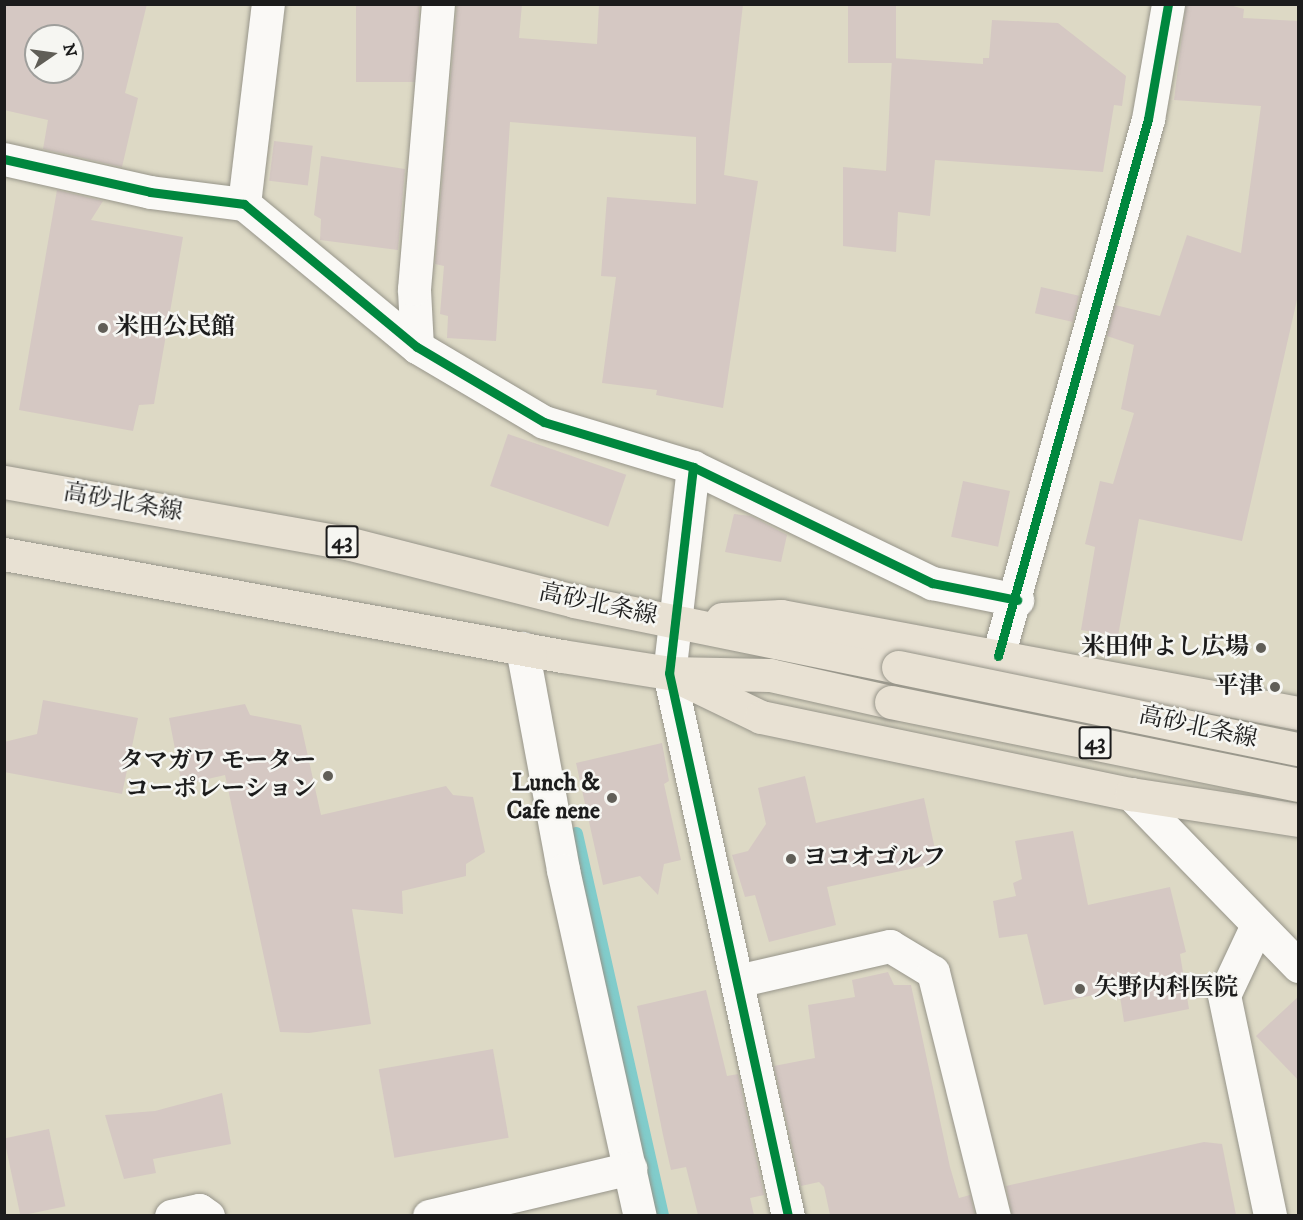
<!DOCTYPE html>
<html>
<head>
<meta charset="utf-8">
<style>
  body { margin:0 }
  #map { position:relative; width:1303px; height:1220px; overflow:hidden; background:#ddd9c5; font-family:"IM FELL DW Pica","Noto Serif JP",serif }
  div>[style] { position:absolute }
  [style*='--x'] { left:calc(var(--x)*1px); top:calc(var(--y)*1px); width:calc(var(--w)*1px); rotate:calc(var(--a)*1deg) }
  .stream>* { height:14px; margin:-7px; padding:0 7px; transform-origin:7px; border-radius:7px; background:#81cccb }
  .building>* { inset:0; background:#d5c8c3; transform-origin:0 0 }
  .roads { filter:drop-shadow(0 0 2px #97958a) drop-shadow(0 0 2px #97958a) }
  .minor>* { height:33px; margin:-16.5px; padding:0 16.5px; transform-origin:16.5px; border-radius:16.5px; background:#faf9f6 }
  .primary>* { height:33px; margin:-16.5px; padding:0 16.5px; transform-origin:16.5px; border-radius:16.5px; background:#e8e1d3 }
  .bridges { filter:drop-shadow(0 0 2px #97958a) drop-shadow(0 0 2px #97958a) }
  .primary-bridge>* { height:33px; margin:-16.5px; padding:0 16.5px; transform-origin:16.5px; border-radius:16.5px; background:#e8e1d3 }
  .cycleway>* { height:9px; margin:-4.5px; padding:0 4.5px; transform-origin:4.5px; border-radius:4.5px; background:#00873e }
  .dots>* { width:16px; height:16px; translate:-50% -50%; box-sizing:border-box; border:3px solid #f6f6f2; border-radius:50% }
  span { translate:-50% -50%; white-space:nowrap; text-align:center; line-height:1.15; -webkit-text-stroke:5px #f6f6f2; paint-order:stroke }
  .shield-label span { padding:2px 4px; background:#f6f6f2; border:2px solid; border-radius:4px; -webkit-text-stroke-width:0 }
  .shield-label { font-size:22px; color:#1c1c1c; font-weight:700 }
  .poi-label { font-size:24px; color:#1c1c1c; font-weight:700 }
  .left { translate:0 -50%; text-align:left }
  .right { translate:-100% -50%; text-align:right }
  .street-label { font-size:24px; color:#1c1c1c }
  .frame { position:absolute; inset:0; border:6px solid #1c1c1c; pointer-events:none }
  .north { position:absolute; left:24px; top:24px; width:60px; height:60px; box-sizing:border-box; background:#f6f6f2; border:2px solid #9f9f9c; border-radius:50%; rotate:77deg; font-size:16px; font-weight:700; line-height:24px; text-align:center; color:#1c1c1c }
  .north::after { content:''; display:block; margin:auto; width:21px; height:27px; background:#605e57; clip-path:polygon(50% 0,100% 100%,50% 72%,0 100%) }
</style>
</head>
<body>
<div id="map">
  <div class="stream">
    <i style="--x:576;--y:834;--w:392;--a:77.3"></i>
  </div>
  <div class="building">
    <i style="clip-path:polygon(evenodd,4px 4px,147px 4px,125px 93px,138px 98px,122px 167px,43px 149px,48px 120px,4px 110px,4px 4px,36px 36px,72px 36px,72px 72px,36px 72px,36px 36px)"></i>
    <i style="left:356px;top:4px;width:63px;height:78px"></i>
    <i style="clip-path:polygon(457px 4px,522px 4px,519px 38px,597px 44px,599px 4px,743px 4px,724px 175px,758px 181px,723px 408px,656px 395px,657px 390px,602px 383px,616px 277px,601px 276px,607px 197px,696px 204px,696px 137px,510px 122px,496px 341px,447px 338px,448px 316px,440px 314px,444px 266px,435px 264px)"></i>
    <i style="left:848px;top:4px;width:48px;height:59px"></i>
    <i style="clip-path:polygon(1186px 4px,1226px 4px,1244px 9px,1243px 18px,1299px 21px,1299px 291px,1242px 541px,1139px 519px,1118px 636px,1081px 630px,1095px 547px,1085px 544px,1100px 481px,1113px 484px,1134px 413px,1121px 409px,1134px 345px,1107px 336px,1115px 305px,1160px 316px,1187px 235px,1241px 253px,1261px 106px,1174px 100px)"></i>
    <i style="clip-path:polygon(992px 20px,1058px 23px,1126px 76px,1122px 106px,1114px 105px,1103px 172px,935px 160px,930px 216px,898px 212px,896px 252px,843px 246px,843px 167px,886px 171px,892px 58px,983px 64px,983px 58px,989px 58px)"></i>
    <i style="left:274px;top:141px;width:39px;height:40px;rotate:7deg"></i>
    <i style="clip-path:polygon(321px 156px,405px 169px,398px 250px,320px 240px,321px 219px,314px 215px)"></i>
    <i style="clip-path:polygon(57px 190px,103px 201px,91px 220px,183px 237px,154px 404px,139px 405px,133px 431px,19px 410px)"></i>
    <i style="left:1041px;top:287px;width:39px;height:27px;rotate:13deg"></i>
    <i style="left:508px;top:434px;width:125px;height:55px;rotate:19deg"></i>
    <i style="left:963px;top:481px;width:48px;height:57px;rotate:12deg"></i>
    <i style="clip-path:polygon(734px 514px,751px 516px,787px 535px,781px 562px,725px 552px)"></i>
    <i style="clip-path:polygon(43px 700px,138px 718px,122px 794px,4px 772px,4px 742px,37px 734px)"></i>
    <i style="clip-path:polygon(245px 704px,250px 715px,301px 725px,321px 815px,446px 786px,453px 795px,473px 797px,485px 852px,466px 864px,466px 876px,402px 891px,403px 914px,352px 909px,371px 1024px,309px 1033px,280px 1032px,225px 775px,182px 785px,169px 718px)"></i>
    <i style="clip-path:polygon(662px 743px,669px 781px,664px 784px,681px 860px,664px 864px,658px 895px,640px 876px,603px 885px,576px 763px)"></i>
    <i style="clip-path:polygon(805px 776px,816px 823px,924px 798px,938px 863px,827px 887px,836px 925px,769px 942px,755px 895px,745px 897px,732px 855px,748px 851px,766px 824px,758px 788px)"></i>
    <i style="clip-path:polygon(1073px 831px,1088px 905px,1170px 887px,1186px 952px,1180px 954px,1189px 1009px,1124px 1022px,1119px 990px,1044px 1005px,1027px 934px,999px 938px,993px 901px,1016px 896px,1013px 883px,1022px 879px,1015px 841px)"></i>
    <i style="clip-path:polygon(888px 972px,894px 985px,911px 985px,950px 1167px,959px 1198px,970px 1195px,975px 1215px,830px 1215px,824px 1187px,819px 1182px,801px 1186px,774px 1066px,815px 1058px,808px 1005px,855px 997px,852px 980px)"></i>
    <i style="clip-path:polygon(706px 990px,727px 1076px,738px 1074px,764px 1195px,750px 1198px,754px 1215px,698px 1215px,686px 1167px,671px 1170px,663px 1135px,637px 1006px)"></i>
    <i style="clip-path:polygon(1299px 996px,1299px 1081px,1256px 1036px)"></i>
    <i style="left:493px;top:1049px;width:90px;height:116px;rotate:80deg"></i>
    <i style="clip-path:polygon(222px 1093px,231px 1144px,153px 1159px,156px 1173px,124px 1179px,105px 1115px,155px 1111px)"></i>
    <i style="left:49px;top:1129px;width:79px;height:46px;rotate:78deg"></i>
    <i style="clip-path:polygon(1204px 1142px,1222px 1144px,1236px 1215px,1012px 1215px,1006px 1186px)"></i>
  </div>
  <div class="roads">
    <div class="minor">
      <i style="--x:4;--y:159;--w:150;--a:12.7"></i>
      <i style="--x:150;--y:192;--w:95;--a:7.3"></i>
      <i style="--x:244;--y:204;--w:224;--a:39.6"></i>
      <i style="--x:417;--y:347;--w:147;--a:30.6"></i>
      <i style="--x:544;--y:422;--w:156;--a:16.8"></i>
      <i style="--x:693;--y:467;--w:266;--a:25.9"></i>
      <i style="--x:932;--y:583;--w:87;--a:11.3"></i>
      <i style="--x:244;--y:204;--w:201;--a:-83.2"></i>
      <i style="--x:417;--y:347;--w:58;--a:-93"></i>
      <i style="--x:414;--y:289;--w:286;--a:-85.2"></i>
      <i style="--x:693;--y:467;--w:207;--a:96.6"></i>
      <i style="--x:669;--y:673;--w:556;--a:77.64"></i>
      <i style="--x:522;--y:648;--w:226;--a:79.5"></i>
      <i style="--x:563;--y:870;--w:354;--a:77.5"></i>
      <i style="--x:998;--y:656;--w:558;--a:-74.39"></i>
      <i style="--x:1148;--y:119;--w:117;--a:-80.1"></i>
      <i style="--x:1131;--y:794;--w:240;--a:45.8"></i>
      <i style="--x:1257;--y:925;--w:77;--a:115.2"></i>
      <i style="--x:1224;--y:995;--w:226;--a:78.2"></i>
      <i style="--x:737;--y:981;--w:157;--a:-12.9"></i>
      <i style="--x:890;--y:946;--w:50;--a:31.2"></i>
      <i style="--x:933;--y:972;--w:252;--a:76"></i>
      <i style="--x:171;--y:1216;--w:29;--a:-12"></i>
      <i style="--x:199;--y:1210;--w:11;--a:34"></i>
      <i style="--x:429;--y:1216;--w:207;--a:-13.4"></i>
    </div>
    <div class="primary">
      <i style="--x:4;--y:482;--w:348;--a:10.1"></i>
      <i style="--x:347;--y:543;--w:234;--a:14.3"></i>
      <i style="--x:574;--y:601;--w:331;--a:11.5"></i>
      <i style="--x:4;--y:554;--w:567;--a:10.36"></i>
      <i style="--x:562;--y:656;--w:108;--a:9"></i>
      <i style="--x:669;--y:673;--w:101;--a:1.1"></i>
      <i style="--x:770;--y:675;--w:124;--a:12.6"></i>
      <i style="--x:722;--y:619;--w:59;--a:-2.9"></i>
      <i style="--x:781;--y:616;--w:526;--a:10.63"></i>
      <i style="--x:680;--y:678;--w:90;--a:25.7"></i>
      <i style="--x:761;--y:717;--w:378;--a:11.8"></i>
      <i style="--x:1131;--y:794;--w:169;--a:8.8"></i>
    </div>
  </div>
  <div class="bridges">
    <div class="primary-bridge">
      <i style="--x:898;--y:667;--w:408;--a:11.6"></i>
      <i style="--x:891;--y:702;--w:415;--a:11.5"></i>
    </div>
  </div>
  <div class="cycleway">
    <i style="--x:4;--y:159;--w:150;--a:12.7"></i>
    <i style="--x:150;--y:192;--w:95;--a:7.3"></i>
    <i style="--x:244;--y:204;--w:224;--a:39.6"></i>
    <i style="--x:417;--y:347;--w:147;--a:30.6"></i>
    <i style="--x:544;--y:422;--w:156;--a:16.8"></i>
    <i style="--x:693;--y:467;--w:266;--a:25.9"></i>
    <i style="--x:932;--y:583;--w:87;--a:11.3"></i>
    <i style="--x:693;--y:467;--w:207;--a:96.6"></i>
    <i style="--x:669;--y:673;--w:556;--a:77.64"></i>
    <i style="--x:998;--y:656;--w:558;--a:-74.39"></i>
    <i style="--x:1148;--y:119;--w:117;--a:-80.1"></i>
  </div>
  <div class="dots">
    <i style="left:103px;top:328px;background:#605e57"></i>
    <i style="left:1261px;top:648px;background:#605e57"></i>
    <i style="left:1275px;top:687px;background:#605e57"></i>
    <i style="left:328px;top:776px;background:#605e57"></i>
    <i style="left:612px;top:798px;background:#605e57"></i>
    <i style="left:791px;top:859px;background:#605e57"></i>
    <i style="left:1080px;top:989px;background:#605e57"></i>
  </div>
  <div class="shield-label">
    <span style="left:342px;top:542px">43</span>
    <span style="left:1095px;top:743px">43</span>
  </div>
  <div class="poi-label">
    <span class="left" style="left:115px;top:328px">米田公民館</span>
    <span class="right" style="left:1249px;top:648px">米田仲よし広場</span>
    <span class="right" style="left:1263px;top:687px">平津</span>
    <span class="right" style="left:316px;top:776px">タマガワ モーター<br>コーポレーション</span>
    <span class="right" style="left:600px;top:798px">Lunch &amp;<br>Cafe nene</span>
    <span class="left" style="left:803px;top:859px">ヨコオゴルフ</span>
    <span class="left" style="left:1094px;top:989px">矢野内科医院</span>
  </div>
  <div class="street-label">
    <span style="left:123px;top:503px;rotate:10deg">高砂北条線</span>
    <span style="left:598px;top:605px;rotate:12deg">高砂北条線</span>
    <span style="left:1198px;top:728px;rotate:12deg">高砂北条線</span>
  </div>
  <div class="frame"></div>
  <div class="north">N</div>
</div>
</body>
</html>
